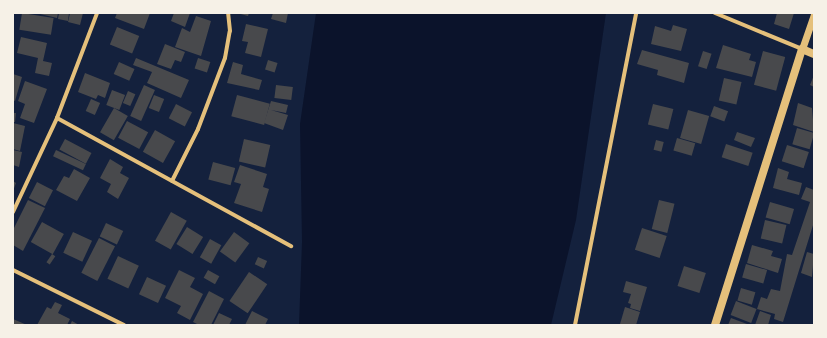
<!DOCTYPE html>
<html>
<head>
<meta charset="utf-8">
<style>
  body { margin:0 }
  #map { position:relative; width:827px; height:338px; overflow:hidden; background:#14213d; font-family:"Fira Sans",sans-serif }
  div>[style] { position:absolute }
  [style*='--x'] { left:calc(var(--x)*1px); top:calc(var(--y)*1px); width:calc(var(--w)*1px); rotate:calc(var(--a)*1deg) }
  .water>* { inset:0; background:#0b132b }
  .building>* { inset:0; background:#48494c; transform-origin:0 0 }
  .minor>* { height:4px; margin:-2px; padding:0 2px; transform-origin:2px; border-radius:2px; background:#e5c07b }
  .tertiary>* { height:7px; margin:-3.5px; padding:0 3.5px; transform-origin:3.5px; border-radius:3.5px; background:#e5c07b }
  .secondary>* { height:8px; margin:-4px; padding:0 4px; transform-origin:4px; border-radius:4px; background:#e5c07b }
  span { translate:-50% -50%; white-space:nowrap; text-align:center; line-height:1.15; -webkit-text-stroke:3.5px #f6f1e7; paint-order:stroke }
  .frame { position:absolute; inset:0; border:14px solid #f6f1e7; pointer-events:none }
</style>
</head>
<body>
<div id="map">
  <div class="water">
    <i style="clip-path:polygon(316px 13px,606px 13px,576px 220px,551px 325px,299px 325px,302px 242px,300px 124px)"></i>
  </div>
  <div class="building">
    <i style="left:22px;top:13px;width:32px;height:17px;rotate:9deg"></i>
    <i style="clip-path:polygon(36px 13px,58px 13px,57px 18px)"></i>
    <i style="clip-path:polygon(59px 13px,69px 13px,68px 21px,58px 19px)"></i>
    <i style="clip-path:polygon(70px 13px,83px 13px,80px 25px,68px 22px)"></i>
    <i style="clip-path:polygon(117px 13px,150px 13px,144px 29px,115px 18px)"></i>
    <i style="clip-path:polygon(174px 13px,190px 13px,185px 27px,171px 21px)"></i>
    <i style="clip-path:polygon(237px 13px,249px 13px,248px 16px)"></i>
    <i style="clip-path:polygon(273px 13px,288px 13px,286px 23px,271px 19px)"></i>
    <i style="clip-path:polygon(777px 13px,794px 13px,789px 29px,774px 24px)"></i>
    <i style="clip-path:polygon(196px 16px,211px 21px,201px 56px,175px 47px,182px 28px,190px 32px)"></i>
    <i style="clip-path:polygon(246px 24px,268px 29px,261px 57px,245px 53px,248px 42px,242px 41px)"></i>
    <i style="clip-path:polygon(673px 25px,687px 29px,681px 51px,651px 44px,655px 26px,671px 31px)"></i>
    <i style="left:117px;top:27px;width:24px;height:19px;rotate:22deg"></i>
    <i style="clip-path:polygon(21px 37px,47px 43px,43px 61px,52px 63px,49px 76px,35px 73px,38px 58px,17px 53px)"></i>
    <i style="clip-path:polygon(165px 44px,185px 52px,181px 62px,175px 60px,171px 69px,157px 64px)"></i>
    <i style="clip-path:polygon(723px 45px,751px 54px,749px 60px,756px 62px,752px 77px,716px 68px)"></i>
    <i style="clip-path:polygon(642px 50px,689px 63px,684px 83px,657px 75px,658px 70px,637px 64px)"></i>
    <i style="left:703px;top:51px;width:9px;height:16px;rotate:18deg"></i>
    <i style="left:763px;top:51px;width:23px;height:35px;rotate:15deg"></i>
    <i style="clip-path:polygon(136px 58px,189px 80px,181px 98px,147px 83px,152px 72px,133px 65px)"></i>
    <i style="left:198px;top:58px;width:13px;height:11px;rotate:18deg"></i>
    <i style="left:268px;top:60px;width:10px;height:10px;rotate:17deg"></i>
    <i style="left:119px;top:62px;width:17px;height:13px;rotate:24deg"></i>
    <i style="clip-path:polygon(233px 62px,243px 65px,241px 74px,262px 80px,259px 90px,227px 83px)"></i>
    <i style="clip-path:polygon(85px 73px,110px 83px,105px 98px,98px 95px,96px 99px,78px 92px)"></i>
    <i style="clip-path:polygon(13px 74px,22px 77px,15px 101px,13px 100px)"></i>
    <i style="clip-path:polygon(814px 75px,814px 87px,810px 85px)"></i>
    <i style="left:724px;top:78px;width:18px;height:23px;rotate:13deg"></i>
    <i style="clip-path:polygon(25px 81px,47px 89px,34px 123px,20px 118px,25px 104px,18px 101px)"></i>
    <i style="left:144px;top:85px;width:12px;height:34px;rotate:24deg"></i>
    <i style="left:276px;top:85px;width:17px;height:13px;rotate:7deg"></i>
    <i style="left:112px;top:90px;width:14px;height:16px;rotate:21deg"></i>
    <i style="left:128px;top:91px;width:8px;height:13px;rotate:23deg"></i>
    <i style="left:154px;top:95px;width:11px;height:14px;rotate:22deg"></i>
    <i style="left:237px;top:95px;width:34px;height:22px;rotate:15deg"></i>
    <i style="left:91px;top:99px;width:10px;height:13px;rotate:24deg"></i>
    <i style="clip-path:polygon(271px 101px,288px 105px,286px 113px,271px 110px,288px 115px,283px 130px,264px 123px)"></i>
    <i style="clip-path:polygon(798px 103px,812px 108px,814px 132px,793px 125px)"></i>
    <i style="left:176px;top:104px;width:18px;height:16px;rotate:27deg"></i>
    <i style="left:653px;top:104px;width:21px;height:21px;rotate:14deg"></i>
    <i style="left:714px;top:106px;width:15px;height:11px;rotate:20deg"></i>
    <i style="left:114px;top:108px;width:16px;height:28px;rotate:30deg"></i>
    <i style="left:688px;top:110px;width:22px;height:29px;rotate:16deg"></i>
    <i style="clip-path:polygon(13px 113px,16px 113px,15px 122px,13px 122px)"></i>
    <i style="left:127px;top:121px;width:24px;height:19px;rotate:28deg"></i>
    <i style="clip-path:polygon(13px 123px,25px 126px,20px 151px,13px 149px)"></i>
    <i style="left:797px;top:128px;width:18px;height:17px;rotate:16deg"></i>
    <i style="left:155px;top:130px;width:23px;height:25px;rotate:29deg"></i>
    <i style="clip-path:polygon(737px 132px,755px 138px,751px 147px,734px 140px)"></i>
    <i style="left:677px;top:138px;width:19px;height:13px;rotate:16deg"></i>
    <i style="left:65px;top:139px;width:30px;height:12px;rotate:28deg"></i>
    <i style="left:244px;top:139px;width:27px;height:23px;rotate:13deg"></i>
    <i style="left:656px;top:140px;width:8px;height:10px;rotate:14deg"></i>
    <i style="left:726px;top:144px;width:28px;height:14px;rotate:18deg"></i>
    <i style="left:787px;top:145px;width:23px;height:17px;rotate:18deg"></i>
    <i style="clip-path:polygon(13px 150px,22px 152px,19px 167px,13px 165px)"></i>
    <i style="left:56px;top:150px;width:33px;height:7px;rotate:25deg"></i>
    <i style="clip-path:polygon(110px 159px,123px 167px,120px 173px,129px 178px,118px 199px,107px 192px,111px 184px,100px 178px)"></i>
    <i style="left:213px;top:162px;width:23px;height:18px;rotate:15deg"></i>
    <i style="clip-path:polygon(240px 165px,267px 174px,263px 187px,269px 189px,262px 212px,234px 203px,241px 184px,234px 182px)"></i>
    <i style="clip-path:polygon(778px 168px,789px 172px,787px 179px,802px 183px,799px 195px,773px 188px)"></i>
    <i style="clip-path:polygon(74px 169px,90px 178px,77px 201px,56px 190px,64px 176px,69px 178px)"></i>
    <i style="clip-path:polygon(13px 181px,16px 183px,13px 191px)"></i>
    <i style="left:37px;top:182px;width:18px;height:18px;rotate:27deg"></i>
    <i style="clip-path:polygon(806px 187px,814px 190px,814px 222px,783px 322px,774px 319px,775px 314px,757px 309px,761px 297px,767px 299px,771px 289px,780px 291px,787px 254px,792px 255px,810px 202px,801px 199px)"></i>
    <i style="clip-path:polygon(28px 200px,45px 208px,23px 251px,13px 245px,13px 230px)"></i>
    <i style="left:659px;top:200px;width:16px;height:30px;rotate:14deg"></i>
    <i style="left:770px;top:202px;width:25px;height:16px;rotate:16deg"></i>
    <i style="left:171px;top:212px;width:18px;height:33px;rotate:29deg"></i>
    <i style="left:765px;top:220px;width:22px;height:19px;rotate:13deg"></i>
    <i style="left:42px;top:222px;width:25px;height:23px;rotate:29deg"></i>
    <i style="left:106px;top:223px;width:19px;height:15px;rotate:25deg"></i>
    <i style="left:187px;top:227px;width:19px;height:20px;rotate:32deg"></i>
    <i style="left:642px;top:228px;width:26px;height:23px;rotate:18deg"></i>
    <i style="left:73px;top:232px;width:21px;height:23px;rotate:25deg"></i>
    <i style="left:234px;top:232px;width:19px;height:24px;rotate:36deg"></i>
    <i style="left:99px;top:238px;width:18px;height:39px;rotate:27deg"></i>
    <i style="left:210px;top:239px;width:13px;height:21px;rotate:29deg"></i>
    <i style="clip-path:polygon(752px 245px,773px 251px,771px 256px,782px 259px,778px 273px,747px 263px)"></i>
    <i style="clip-path:polygon(807px 252px,814px 254px,812px 277px,801px 273px)"></i>
    <i style="left:52px;top:254px;width:4px;height:10px;rotate:34deg"></i>
    <i style="left:118px;top:256px;width:23px;height:25px;rotate:25deg"></i>
    <i style="left:258px;top:257px;width:10px;height:8px;rotate:24deg"></i>
    <i style="left:746px;top:264px;width:22px;height:14px;rotate:16deg"></i>
    <i style="left:684px;top:266px;width:23px;height:21px;rotate:18deg"></i>
    <i style="clip-path:polygon(179px 270px,195px 278px,190px 287px,203px 294px,190px 320px,177px 313px,181px 306px,165px 298px)"></i>
    <i style="left:208px;top:270px;width:13px;height:9px;rotate:29deg"></i>
    <i style="left:249px;top:272px;width:22px;height:35px;rotate:34deg"></i>
    <i style="left:147px;top:277px;width:21px;height:19px;rotate:25deg"></i>
    <i style="clip-path:polygon(626px 281px,647px 287px,640px 311px,630px 308px,631px 304px,628px 303px,631px 294px,623px 292px)"></i>
    <i style="left:741px;top:288px;width:15px;height:13px;rotate:16deg"></i>
    <i style="clip-path:polygon(209px 291px,224px 299px,211px 325px,199px 325px,193px 322px)"></i>
    <i style="left:736px;top:301px;width:22px;height:15px;rotate:21deg"></i>
    <i style="clip-path:polygon(55px 302px,62px 305px,58px 313px,70px 319px,67px 325px,37px 325px,47px 307px,51px 309px)"></i>
    <i style="clip-path:polygon(625px 307px,640px 312px,636px 325px,620px 324px)"></i>
    <i style="clip-path:polygon(252px 311px,268px 319px,265px 325px,245px 325px)"></i>
    <i style="clip-path:polygon(760px 311px,771px 315px,768px 325px,755px 325px)"></i>
    <i style="clip-path:polygon(219px 313px,232px 319px,229px 325px,213px 325px)"></i>
    <i style="clip-path:polygon(731px 318px,747px 324px,747px 325px,728px 325px)"></i>
    <i style="clip-path:polygon(13px 319px,27px 325px,13px 325px)"></i>
    <i style="clip-path:polygon(72px 321px,79px 325px,70px 325px)"></i>
  </div>
  <div class="minor">
    <i style="--x:715;--y:13;--w:94;--a:22.5"></i>
    <i style="--x:57;--y:118;--w:267;--a:28.7"></i>
    <i style="--x:172;--y:181;--w:58;--a:-63.4"></i>
    <i style="--x:198;--y:129;--w:76;--a:-69.2"></i>
    <i style="--x:225;--y:58;--w:27;--a:-80"></i>
    <i style="--x:230;--y:31;--w:18;--a:-96"></i>
    <i style="--x:13;--y:212;--w:104;--a:-64.9"></i>
    <i style="--x:57;--y:118;--w:112;--a:-69.1"></i>
    <i style="--x:13;--y:270;--w:124;--a:26.4"></i>
    <i style="--x:575;--y:325;--w:318;--a:-78.9"></i>
  </div>
  <div class="tertiary">
    <i style="--x:802;--y:49;--w:37;--a:-71"></i>
  </div>
  <div class="secondary">
    <i style="--x:715;--y:325;--w:289;--a:-72.5"></i>
    <i style="--x:802;--y:49;--w:13;--a:23"></i>
  </div>
  <div class="frame"></div>
</div>
</body>
</html>
